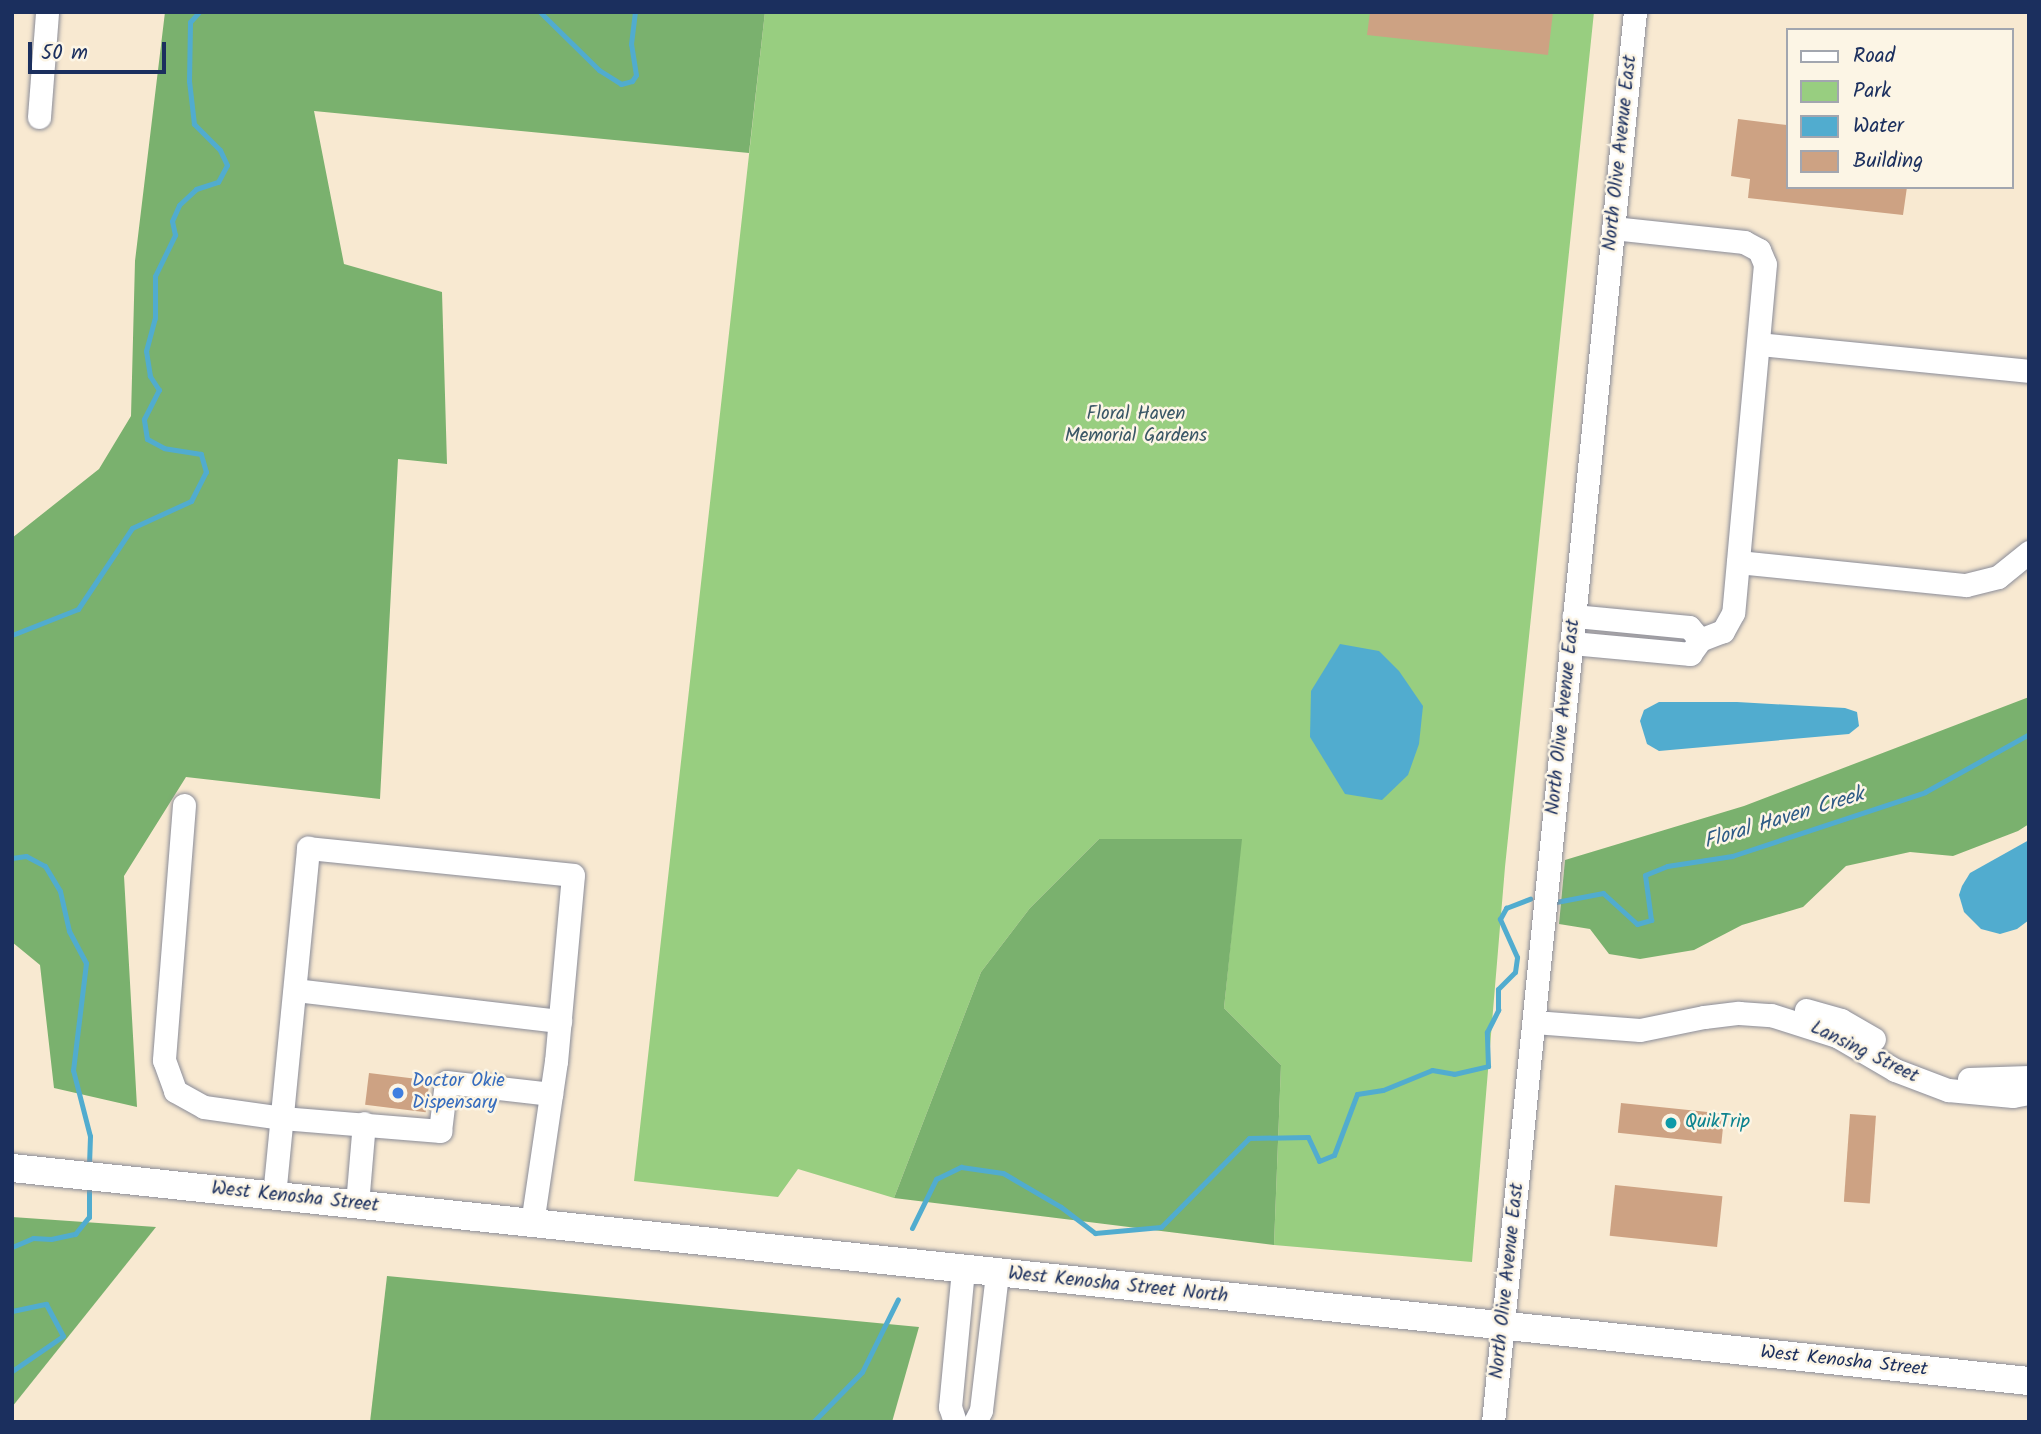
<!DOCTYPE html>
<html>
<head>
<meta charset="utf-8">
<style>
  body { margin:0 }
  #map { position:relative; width:2041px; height:1434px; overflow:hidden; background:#f8e9d1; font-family:Kalam,sans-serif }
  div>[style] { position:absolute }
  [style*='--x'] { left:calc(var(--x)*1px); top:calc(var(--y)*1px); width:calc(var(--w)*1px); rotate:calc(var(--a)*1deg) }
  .green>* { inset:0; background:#98ce80 }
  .forest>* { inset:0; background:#7ab16e }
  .water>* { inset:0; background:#51accf }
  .stream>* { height:5px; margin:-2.5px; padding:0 2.5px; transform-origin:2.5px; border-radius:2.5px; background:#51accf }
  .building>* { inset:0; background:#cda283; transform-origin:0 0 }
  .roads { filter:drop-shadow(0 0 2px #8a8c98) drop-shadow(0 0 2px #8a8c98) }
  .minor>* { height:23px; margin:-11.5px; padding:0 11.5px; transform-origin:11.5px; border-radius:11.5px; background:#fff }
  .major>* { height:28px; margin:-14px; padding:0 14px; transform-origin:14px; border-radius:14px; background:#fff }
  .dots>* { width:19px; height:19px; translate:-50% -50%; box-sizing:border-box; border:4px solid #fcf5e5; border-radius:50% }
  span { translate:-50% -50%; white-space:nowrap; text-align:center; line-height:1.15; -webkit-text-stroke:5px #fcf5e5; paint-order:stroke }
  .street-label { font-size:19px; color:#1b2f5e }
  .park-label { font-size:19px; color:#3a5766 }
  .shop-label { font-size:19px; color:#366cbe }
  .left { translate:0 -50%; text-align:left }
  .culture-label { font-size:19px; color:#0d838f }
  .water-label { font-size:21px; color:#2e5b86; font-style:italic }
  .frame { position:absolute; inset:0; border:14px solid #1b2f5e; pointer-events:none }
  .legend { position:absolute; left:1786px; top:28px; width:228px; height:161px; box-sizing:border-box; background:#fcf5e5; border:2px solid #a2a6af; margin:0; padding:9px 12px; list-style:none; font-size:21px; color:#1b2f5e }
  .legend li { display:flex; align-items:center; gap:14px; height:35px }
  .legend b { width:35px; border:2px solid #a2a6af }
  .scale { position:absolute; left:28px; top:42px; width:138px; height:32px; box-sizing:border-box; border:4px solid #1b2f5e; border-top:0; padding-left:9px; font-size:21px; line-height:24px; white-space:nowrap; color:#1b2f5e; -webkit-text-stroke:5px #fcf5e5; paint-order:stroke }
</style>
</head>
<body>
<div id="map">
  <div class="green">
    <i style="clip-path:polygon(765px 12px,1594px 12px,1505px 867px,1472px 1262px,1274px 1245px,1281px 1065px,1224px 1008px,1241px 840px,1099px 839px,1030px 908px,981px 972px,894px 1198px,798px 1169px,778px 1197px,634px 1181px)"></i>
  </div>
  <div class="forest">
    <i style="clip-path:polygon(165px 12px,765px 12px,749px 153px,314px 111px,344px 264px,442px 292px,447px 464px,398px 459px,380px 799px,186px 777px,124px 876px,137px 1107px,54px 1088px,40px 965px,12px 942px,12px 538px,99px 469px,131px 416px,135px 261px)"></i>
    <i style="clip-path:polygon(2029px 697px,2029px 824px,2018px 831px,1953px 856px,1910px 852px,1846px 866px,1803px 907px,1742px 925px,1694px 950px,1640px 959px,1609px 954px,1590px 929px,1559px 924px,1565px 860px,1744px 806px)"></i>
    <i style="clip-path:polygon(1099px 839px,1242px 839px,1224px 1008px,1281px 1065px,1274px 1245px,894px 1198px,981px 972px,1030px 908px)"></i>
    <i style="clip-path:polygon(12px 1217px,156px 1227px,12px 1407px)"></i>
    <i style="clip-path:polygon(387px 1276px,919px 1327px,892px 1422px,370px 1422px)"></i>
  </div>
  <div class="water">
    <i style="clip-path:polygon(1340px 644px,1379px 651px,1399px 671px,1423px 706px,1419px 744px,1408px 775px,1382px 800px,1345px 794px,1310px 737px,1311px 691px)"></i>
    <i style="clip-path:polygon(1659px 702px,1737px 702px,1845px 708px,1857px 712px,1859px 726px,1849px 734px,1659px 751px,1647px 744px,1640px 721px,1644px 710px)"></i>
    <i style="clip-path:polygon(2029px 840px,2029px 920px,2017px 929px,2000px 934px,1981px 929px,1964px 912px,1959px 895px,1962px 886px,1970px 873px)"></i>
  </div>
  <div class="stream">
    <i style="--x:540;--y:12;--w:83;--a:44.5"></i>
    <i style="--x:599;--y:70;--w:26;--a:32"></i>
    <i style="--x:621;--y:84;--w:11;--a:-15"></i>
    <i style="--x:632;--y:81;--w:7;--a:-56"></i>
    <i style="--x:636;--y:75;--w:31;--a:-99"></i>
    <i style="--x:631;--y:44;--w:32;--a:-83"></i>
    <i style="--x:12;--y:635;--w:71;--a:-21.5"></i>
    <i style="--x:78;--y:609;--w:97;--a:-56.3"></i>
    <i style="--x:132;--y:528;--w:65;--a:-24.6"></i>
    <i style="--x:191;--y:501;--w:33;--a:-63"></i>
    <i style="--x:206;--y:472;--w:19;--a:-106"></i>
    <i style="--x:201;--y:454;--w:37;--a:-171"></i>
    <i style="--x:164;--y:448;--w:19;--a:-152"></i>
    <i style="--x:147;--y:439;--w:20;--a:-99"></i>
    <i style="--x:144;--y:419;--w:33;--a:-63"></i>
    <i style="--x:159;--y:390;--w:17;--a:-123"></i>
    <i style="--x:150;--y:376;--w:25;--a:-99"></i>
    <i style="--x:146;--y:351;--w:34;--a:-75"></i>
    <i style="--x:155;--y:318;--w:42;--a:-90"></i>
    <i style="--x:155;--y:276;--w:46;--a:-64"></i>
    <i style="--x:175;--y:235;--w:14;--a:-102"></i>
    <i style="--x:172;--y:221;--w:17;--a:-66"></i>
    <i style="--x:179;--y:205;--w:23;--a:-43"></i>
    <i style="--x:196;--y:189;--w:23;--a:-18"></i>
    <i style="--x:218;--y:182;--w:19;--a:-62"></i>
    <i style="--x:227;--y:165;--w:17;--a:-115"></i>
    <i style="--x:220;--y:150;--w:37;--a:-135"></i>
    <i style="--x:194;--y:124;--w:43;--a:-96.6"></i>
    <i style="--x:189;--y:81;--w:59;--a:-89"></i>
    <i style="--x:190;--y:22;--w:13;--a:-48"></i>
    <i style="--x:12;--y:858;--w:14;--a:-8"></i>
    <i style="--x:26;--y:856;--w:21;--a:28"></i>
    <i style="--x:45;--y:866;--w:29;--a:59"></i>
    <i style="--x:60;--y:891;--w:41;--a:77.3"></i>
    <i style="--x:69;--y:931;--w:36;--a:62"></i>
    <i style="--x:86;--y:963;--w:108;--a:96.9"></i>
    <i style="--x:73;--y:1070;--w:68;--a:75.6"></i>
    <i style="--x:90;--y:1136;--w:33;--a:92"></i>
    <i style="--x:1556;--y:902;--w:48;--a:-10.8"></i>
    <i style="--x:1603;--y:893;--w:46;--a:42.4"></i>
    <i style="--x:1637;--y:924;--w:15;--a:-16"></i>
    <i style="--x:1651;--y:920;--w:45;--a:-97.6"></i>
    <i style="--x:1645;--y:875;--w:24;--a:-22"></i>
    <i style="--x:1667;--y:866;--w:66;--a:-8.7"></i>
    <i style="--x:1732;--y:856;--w:203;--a:-18.3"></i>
    <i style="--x:1925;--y:792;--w:119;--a:-29.1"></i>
    <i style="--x:912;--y:1228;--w:55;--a:-63.9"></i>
    <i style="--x:936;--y:1179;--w:28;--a:-26"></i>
    <i style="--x:961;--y:1167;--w:42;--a:8.1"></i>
    <i style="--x:1003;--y:1173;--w:67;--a:30.4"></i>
    <i style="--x:1061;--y:1207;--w:43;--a:37.4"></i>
    <i style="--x:1095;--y:1233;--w:66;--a:-5.2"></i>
    <i style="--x:1161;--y:1227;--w:125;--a:-45.3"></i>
    <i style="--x:1249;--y:1138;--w:59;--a:-1"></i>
    <i style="--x:1308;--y:1137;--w:26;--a:65"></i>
    <i style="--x:1319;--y:1161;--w:16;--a:-22"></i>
    <i style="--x:1334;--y:1155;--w:65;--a:-69.3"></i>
    <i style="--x:1357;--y:1094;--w:26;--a:-9"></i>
    <i style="--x:1383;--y:1090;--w:53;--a:-22.2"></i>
    <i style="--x:1432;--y:1070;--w:22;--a:10"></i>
    <i style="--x:1454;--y:1074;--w:35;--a:-13"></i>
    <i style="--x:1488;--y:1066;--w:34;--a:-92"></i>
    <i style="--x:1487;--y:1032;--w:25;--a:-63"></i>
    <i style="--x:1498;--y:1010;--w:21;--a:-90"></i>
    <i style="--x:1498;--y:989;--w:24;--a:-45"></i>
    <i style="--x:1515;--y:972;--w:15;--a:-82"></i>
    <i style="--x:1517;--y:957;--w:42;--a:-114.1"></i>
    <i style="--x:1500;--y:919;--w:13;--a:-61"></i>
    <i style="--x:1506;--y:908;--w:26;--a:-21"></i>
    <i style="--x:12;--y:1247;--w:23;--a:-23"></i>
    <i style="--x:33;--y:1238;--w:18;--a:3"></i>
    <i style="--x:51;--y:1239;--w:25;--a:-12"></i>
    <i style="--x:75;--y:1234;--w:22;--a:-51"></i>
    <i style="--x:89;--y:1217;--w:31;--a:-90"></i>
    <i style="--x:12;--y:1311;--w:35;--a:-12"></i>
    <i style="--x:46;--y:1304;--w:36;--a:62"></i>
    <i style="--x:63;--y:1336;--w:62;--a:145.5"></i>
    <i style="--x:813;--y:1422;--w:70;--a:-45.6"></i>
    <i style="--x:862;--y:1372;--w:81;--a:-63.7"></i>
  </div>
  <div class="building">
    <i style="clip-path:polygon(1370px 12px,1553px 12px,1548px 55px,1367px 35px)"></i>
    <i style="clip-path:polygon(1738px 119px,1787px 125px,1787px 187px,1907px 187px,1903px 215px,1748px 198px,1750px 179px,1731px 176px)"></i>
    <i style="left:369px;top:1073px;width:61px;height:32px;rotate:7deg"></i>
    <i style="left:1621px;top:1103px;width:104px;height:30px;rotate:6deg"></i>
    <i style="left:1850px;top:1114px;width:26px;height:88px;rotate:4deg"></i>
    <i style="left:1615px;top:1185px;width:108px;height:51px;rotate:6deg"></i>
  </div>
  <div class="roads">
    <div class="minor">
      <i style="--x:39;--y:117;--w:105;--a:-85.6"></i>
      <i style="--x:1613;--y:228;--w:132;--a:6.1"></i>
      <i style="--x:1744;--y:242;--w:17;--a:28"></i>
      <i style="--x:1759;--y:250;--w:15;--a:67"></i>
      <i style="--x:1765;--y:264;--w:350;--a:95.2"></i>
      <i style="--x:1733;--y:613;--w:21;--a:119"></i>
      <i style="--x:1723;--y:631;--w:25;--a:159"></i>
      <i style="--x:1759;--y:344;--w:271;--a:5.7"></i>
      <i style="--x:1738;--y:562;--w:229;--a:5.8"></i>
      <i style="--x:1966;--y:585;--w:33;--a:-14"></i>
      <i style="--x:1998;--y:577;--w:40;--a:-39"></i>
      <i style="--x:1572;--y:643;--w:119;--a:5.3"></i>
      <i style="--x:1690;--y:654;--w:17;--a:-54"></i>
      <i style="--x:1700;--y:640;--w:17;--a:-130"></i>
      <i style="--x:1689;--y:627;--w:116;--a:-174.5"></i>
      <i style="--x:184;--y:805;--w:256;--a:94.5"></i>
      <i style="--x:164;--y:1060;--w:33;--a:70"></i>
      <i style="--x:175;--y:1091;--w:33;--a:29"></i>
      <i style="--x:204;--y:1107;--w:79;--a:8"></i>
      <i style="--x:282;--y:1118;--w:159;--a:4.7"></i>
      <i style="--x:440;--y:1131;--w:49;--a:-83"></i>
      <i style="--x:446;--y:1082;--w:106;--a:6.5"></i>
      <i style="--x:295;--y:990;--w:267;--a:6.7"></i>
      <i style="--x:1806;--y:1010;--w:36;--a:16"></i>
      <i style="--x:1841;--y:1020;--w:38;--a:30"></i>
      <i style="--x:1534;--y:1022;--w:106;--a:4.3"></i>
      <i style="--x:1640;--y:1030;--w:65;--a:-11.5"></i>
      <i style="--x:1704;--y:1017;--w:35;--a:-7"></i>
      <i style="--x:1739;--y:1013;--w:32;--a:4"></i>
      <i style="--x:1771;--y:1015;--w:69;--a:17.7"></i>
      <i style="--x:1837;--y:1036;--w:67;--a:30.4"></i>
      <i style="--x:1895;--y:1070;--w:57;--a:20.7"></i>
      <i style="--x:1948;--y:1090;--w:65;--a:5.3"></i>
      <i style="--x:2013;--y:1096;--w:16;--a:-11"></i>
      <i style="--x:1969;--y:1079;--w:60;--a:-1.9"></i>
      <i style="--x:274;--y:1196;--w:350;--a:-84.4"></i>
      <i style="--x:308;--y:848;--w:266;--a:5.8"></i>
      <i style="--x:573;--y:875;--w:187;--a:95.2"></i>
      <i style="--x:556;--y:1061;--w:164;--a:98.4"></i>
      <i style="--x:357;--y:1204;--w:81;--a:-85.1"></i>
      <i style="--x:955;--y:1422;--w:16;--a:-108"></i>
      <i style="--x:950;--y:1407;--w:138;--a:-84.6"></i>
      <i style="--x:975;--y:1422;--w:13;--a:-63"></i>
      <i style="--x:981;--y:1410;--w:137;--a:-83.3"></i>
      <i style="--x:1493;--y:1422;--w:1417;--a:-84.25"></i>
    </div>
    <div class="major">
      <i style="--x:12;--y:1168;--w:2028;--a:6.03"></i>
    </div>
  </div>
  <div class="dots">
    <i style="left:398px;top:1093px;background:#3f7fe0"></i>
    <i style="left:1671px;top:1123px;background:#0f9aa8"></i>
  </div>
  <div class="street-label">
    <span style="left:1621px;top:153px;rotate:-84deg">North Olive Avenue East</span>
    <span style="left:1564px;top:717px;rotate:-84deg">North Olive Avenue East</span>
    <span style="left:1864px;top:1053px;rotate:26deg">Lansing Street</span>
    <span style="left:295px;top:1198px;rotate:6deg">West Kenosha Street</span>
    <span style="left:1508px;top:1281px;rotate:-84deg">North Olive Avenue East</span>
    <span style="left:1118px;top:1286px;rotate:6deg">West Kenosha Street North</span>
    <span style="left:1844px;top:1362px;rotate:6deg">West Kenosha Street</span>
  </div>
  <div class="park-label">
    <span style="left:1136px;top:426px">Floral Haven<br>Memorial Gardens</span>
  </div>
  <div class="shop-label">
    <span class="left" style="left:412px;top:1093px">Doctor Okie<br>Dispensary</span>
  </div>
  <div class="culture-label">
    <span class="left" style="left:1685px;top:1123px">QuikTrip</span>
  </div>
  <div class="water-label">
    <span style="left:1784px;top:819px;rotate:-17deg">Floral Haven Creek</span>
  </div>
  <div class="frame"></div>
  <ul class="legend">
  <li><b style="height:9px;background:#fff"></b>Road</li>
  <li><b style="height:19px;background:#98ce80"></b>Park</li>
  <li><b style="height:19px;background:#51accf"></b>Water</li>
  <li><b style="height:19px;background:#cda283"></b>Building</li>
  </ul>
  <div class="scale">50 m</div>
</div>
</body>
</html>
